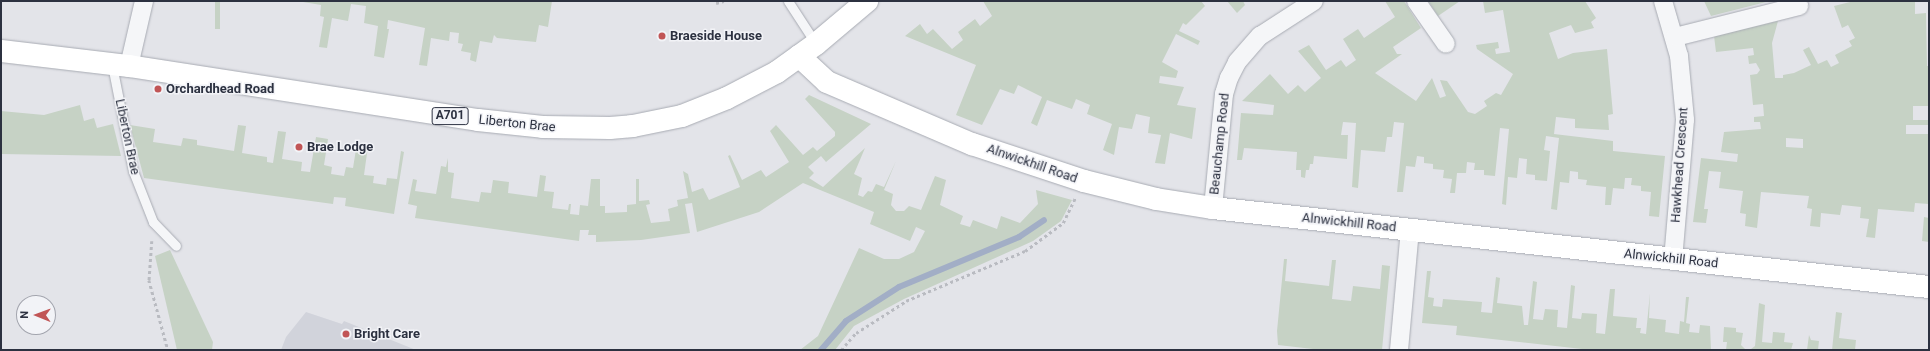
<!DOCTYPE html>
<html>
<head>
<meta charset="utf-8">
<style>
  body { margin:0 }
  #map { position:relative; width:1930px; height:351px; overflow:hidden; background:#e3e4e9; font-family:Roboto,sans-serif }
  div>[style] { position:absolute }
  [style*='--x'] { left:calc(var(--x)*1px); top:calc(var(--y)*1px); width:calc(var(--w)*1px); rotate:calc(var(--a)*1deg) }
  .built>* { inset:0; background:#d1d3db }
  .green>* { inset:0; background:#c6d2c5; transform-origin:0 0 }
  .stream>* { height:6px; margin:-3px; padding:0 3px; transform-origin:3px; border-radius:3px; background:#a2aec6 }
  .path>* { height:2.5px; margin-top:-1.25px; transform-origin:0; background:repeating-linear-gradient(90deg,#b9bbc1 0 3px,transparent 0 6px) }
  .roads { filter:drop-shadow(0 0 1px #a8abb3) drop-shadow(0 0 1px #a8abb3) }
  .lane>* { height:9px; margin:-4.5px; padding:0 4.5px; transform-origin:4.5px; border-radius:4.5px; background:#f5f6f8 }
  .street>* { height:18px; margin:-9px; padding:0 9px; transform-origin:9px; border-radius:9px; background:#f5f6f8 }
  .secondary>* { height:22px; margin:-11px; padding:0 11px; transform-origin:11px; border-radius:11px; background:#fff }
  .primary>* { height:22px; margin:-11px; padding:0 11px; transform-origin:11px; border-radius:11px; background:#fff }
  .dots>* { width:11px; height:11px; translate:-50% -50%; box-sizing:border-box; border:2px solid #f2f3f7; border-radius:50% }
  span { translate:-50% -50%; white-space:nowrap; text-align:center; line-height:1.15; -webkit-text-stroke:3px #f2f3f7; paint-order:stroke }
  .shield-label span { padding:1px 3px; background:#f2f3f7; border:1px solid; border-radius:3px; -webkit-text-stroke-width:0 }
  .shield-label { font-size:12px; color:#2c3140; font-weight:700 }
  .poi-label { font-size:13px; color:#2c3140; font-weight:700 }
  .left { translate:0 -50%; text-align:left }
  .street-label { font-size:13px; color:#2c3140 }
  .frame { position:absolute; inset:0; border:2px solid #2c3140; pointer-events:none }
  .north { position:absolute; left:16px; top:295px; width:40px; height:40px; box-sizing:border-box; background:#f2f3f7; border:1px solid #a3a5ae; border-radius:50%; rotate:271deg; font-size:11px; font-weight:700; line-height:16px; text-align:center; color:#2c3140 }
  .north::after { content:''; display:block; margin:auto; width:14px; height:18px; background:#c15556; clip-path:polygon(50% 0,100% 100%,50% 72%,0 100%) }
</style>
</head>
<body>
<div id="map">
  <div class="built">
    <i style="clip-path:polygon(306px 312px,342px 324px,344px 321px,416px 350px,281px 350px,286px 337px)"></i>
  </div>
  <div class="green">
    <i style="left:215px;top:1px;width:5px;height:28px"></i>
    <i style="clip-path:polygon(297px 1px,552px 1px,548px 27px,539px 25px,536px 42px,497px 38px,494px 35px,492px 43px,480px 41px,476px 62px,470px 60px,471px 53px,461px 51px,463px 44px,458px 43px,459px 33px,450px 32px,449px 41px,431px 38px,427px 66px,419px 65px,425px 28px,388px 20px,387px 29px,389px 29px,384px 58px,374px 56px,378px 26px,364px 23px,366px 6px,351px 4px,348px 21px,332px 18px,327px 48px,319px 47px,324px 17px,320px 16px,321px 5px)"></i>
    <i style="clip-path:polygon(983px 1px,1201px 1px,1205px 6px,1186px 25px,1183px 23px,1179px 31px,1200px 41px,1198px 45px,1176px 34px,1162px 62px,1178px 71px,1176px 78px,1160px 76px,1159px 83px,1184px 87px,1177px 105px,1196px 108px,1192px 139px,1170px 133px,1165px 164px,1155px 163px,1161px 135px,1148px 133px,1150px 117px,1136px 114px,1132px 129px,1119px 127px,1114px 155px,1103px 150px,1112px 124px,1087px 114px,1090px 105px,1076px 99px,1072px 109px,1047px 100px,1037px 126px,1031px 123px,1042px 97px,1018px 85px,1014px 94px,1000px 89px,982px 125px,956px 115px,976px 65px,905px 36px,920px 24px,927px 34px,933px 29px,952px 49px,963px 40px,958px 32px,975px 19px,980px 26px,992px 16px)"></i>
    <i style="clip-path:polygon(1227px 1px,1243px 1px,1245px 5px,1237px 13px)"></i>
    <i style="clip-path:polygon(1385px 1px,1404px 1px,1421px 28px,1393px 47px,1397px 54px,1402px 54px,1375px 73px,1416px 101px,1432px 78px,1440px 98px,1446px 96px,1440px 80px,1447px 81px,1468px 112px,1475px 114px,1487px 106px,1484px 101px,1496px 93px,1501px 95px,1513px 74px,1477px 49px,1476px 45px,1498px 42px,1499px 48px,1495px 49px,1496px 54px,1510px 52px,1503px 10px,1485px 13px,1483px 1px,1585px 1px,1596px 18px,1591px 22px,1594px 28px,1575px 33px,1571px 25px,1549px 33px,1558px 59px,1573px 53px,1607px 49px,1613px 114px,1608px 115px,1609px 130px,1575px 128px,1575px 119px,1556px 117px,1554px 134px,1613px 141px,1613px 151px,1665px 156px,1659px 217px,1649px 216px,1651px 192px,1641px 191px,1641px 186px,1631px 185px,1632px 178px,1625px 178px,1624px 189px,1613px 188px,1611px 205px,1605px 205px,1606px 187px,1586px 185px,1587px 180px,1578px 179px,1578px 172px,1570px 171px,1569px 183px,1560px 182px,1557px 210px,1551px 209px,1559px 138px,1546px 136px,1544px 150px,1550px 151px,1547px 181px,1535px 180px,1535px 175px,1526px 174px,1527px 159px,1519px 158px,1517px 178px,1508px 177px,1506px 205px,1502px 204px,1509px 129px,1500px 128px,1495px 176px,1484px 175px,1484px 170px,1474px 170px,1475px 163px,1467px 162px,1466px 173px,1457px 173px,1455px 193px,1450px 193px,1452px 179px,1443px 178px,1444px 170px,1433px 169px,1433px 164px,1424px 163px,1424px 157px,1417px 156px,1415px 167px,1406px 166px,1403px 192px,1397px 192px,1404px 123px,1394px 122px,1392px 137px,1387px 137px,1385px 152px,1361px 150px,1358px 188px,1352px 187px,1356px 123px,1343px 122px,1341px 135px,1348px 135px,1347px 159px,1314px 156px,1313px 164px,1310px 164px,1309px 170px,1306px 170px,1305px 178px,1301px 177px,1301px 170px,1296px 170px,1297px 152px,1244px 148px,1242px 160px,1237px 160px,1241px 113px,1273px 115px,1274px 105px,1242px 101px,1270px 74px,1288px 94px,1298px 85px,1305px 92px,1321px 78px,1298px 51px,1309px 45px,1326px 70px,1341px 60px,1346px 67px,1356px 60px,1343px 39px,1358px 29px,1364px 38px,1395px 17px)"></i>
    <i style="clip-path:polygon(1428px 1px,1460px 1px,1438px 16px)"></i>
    <i style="clip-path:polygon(1704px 1px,1770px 1px,1711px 16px)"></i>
    <i style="clip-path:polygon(evenodd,1854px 1px,1915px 1px,1915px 14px,1926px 13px,1927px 66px,1929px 66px,1928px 106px,1913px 106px,1913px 120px,1928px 120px,1928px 125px,1906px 125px,1906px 134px,1928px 134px,1929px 204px,1915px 203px,1914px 212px,1878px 209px,1875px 238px,1866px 237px,1869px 219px,1860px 218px,1861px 207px,1842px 205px,1840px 215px,1821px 213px,1820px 227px,1810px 226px,1812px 209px,1807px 208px,1809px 196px,1761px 192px,1757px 228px,1745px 226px,1746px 214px,1740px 213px,1743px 191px,1719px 188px,1721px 172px,1709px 171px,1704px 209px,1708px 209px,1706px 223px,1693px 222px,1701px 158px,1737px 162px,1738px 154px,1721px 152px,1724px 132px,1761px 129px,1760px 122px,1754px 122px,1754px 117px,1764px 116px,1763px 104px,1753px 105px,1750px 75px,1757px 74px,1760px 70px,1756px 63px,1749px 64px,1748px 56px,1754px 55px,1753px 48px,1716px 52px,1714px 36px,1778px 21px,1772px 43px,1775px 78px,1783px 78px,1783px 75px,1794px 73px,1811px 65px,1803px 50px,1809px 47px,1818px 64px,1827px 60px,1831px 67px,1839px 63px,1835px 55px,1852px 46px,1849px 41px,1855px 38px,1848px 25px,1842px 28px,1834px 6px,1854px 1px,1786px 138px,1803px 139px,1803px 148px,1786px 147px,1786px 138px)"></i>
    <i style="clip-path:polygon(809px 95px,871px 124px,826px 162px,821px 156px,808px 167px,814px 173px,809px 178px,823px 187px,865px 148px,854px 174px,862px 178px,858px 195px,863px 197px,868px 191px,872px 192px,876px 184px,884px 187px,896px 161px,884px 190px,893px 194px,891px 205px,896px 211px,904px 211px,909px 206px,921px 210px,935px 176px,946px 180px,940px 205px,963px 216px,960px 224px,970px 227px,973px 220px,997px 229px,1001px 216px,1020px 223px,1038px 204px,1036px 190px,1072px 200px,1061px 221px,1033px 241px,904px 299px,854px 326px,835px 350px,800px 350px,818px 336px,859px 248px,884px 259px,899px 259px,914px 252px,925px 231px,916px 227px,910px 241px,870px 224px,874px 212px,803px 183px,759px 212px,697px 232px,692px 203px,685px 204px,690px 233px,641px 240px,596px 242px,596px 235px,588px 235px,589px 230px,580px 230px,579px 241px,415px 218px,417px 206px,408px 204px,413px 179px,417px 180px,415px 191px,436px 194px,441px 166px,446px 167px,448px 158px,448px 172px,454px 173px,451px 198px,479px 202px,481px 192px,491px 193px,493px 180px,509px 182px,508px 193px,537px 197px,540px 175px,546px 176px,544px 191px,554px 192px,552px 208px,568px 210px,569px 204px,571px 204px,570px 214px,579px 215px,580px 205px,588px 206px,591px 179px,600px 179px,600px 206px,605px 206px,605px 213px,627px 212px,627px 205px,636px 204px,636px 179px,639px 179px,639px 201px,649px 200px,650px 204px,646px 205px,651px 223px,670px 221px,668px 209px,678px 206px,677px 200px,688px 198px,683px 171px,688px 174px,692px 192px,703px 188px,709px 200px,740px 187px,728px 156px,730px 155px,742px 180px,761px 170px,766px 177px,789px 162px,770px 131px,776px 125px,803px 155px,813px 147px,817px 151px,835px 136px,835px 132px,805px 99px)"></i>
    <i style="clip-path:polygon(80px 105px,84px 121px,94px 118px,97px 128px,113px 124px,121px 156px,1px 154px,1px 111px,44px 115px)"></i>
    <i style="clip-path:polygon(130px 125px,155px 129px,153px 142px,181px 146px,183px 138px,197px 140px,197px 145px,234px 151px,238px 125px,246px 126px,242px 153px,267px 157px,267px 162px,273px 163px,278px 131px,286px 132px,282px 159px,302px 162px,301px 171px,310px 172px,316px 137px,328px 139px,324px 165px,332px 167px,331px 174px,344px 176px,346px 167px,353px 168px,357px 143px,362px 144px,368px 146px,364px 175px,374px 176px,373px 183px,386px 185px,387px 178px,397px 179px,401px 151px,404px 152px,394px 214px,345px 206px,346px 198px,334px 197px,333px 204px,144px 178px)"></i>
    <i style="clip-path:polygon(1924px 217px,1929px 218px,1929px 242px,1922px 241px)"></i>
    <i style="clip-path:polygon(170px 250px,213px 342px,212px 350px,177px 350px,155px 256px)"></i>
    <i style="clip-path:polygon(1284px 259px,1287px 259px,1285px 281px,1329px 286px,1332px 260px,1336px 260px,1332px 299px,1351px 301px,1353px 286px,1380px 289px,1382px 265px,1390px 266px,1382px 350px,1322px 350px,1278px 345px,1277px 331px)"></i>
    <i style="clip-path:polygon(1427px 271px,1431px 271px,1428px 297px,1434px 298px,1433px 306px,1442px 307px,1443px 299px,1482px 302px,1481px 312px,1492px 313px,1496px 277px,1500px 278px,1497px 303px,1522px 306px,1524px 325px,1528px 325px,1533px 281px,1537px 282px,1533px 319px,1543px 320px,1545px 309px,1558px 310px,1557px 327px,1567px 328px,1571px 285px,1575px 286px,1572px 318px,1581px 319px,1582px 313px,1597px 314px,1596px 333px,1605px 334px,1610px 289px,1615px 289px,1613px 316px,1637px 318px,1636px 328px,1641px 328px,1640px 333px,1646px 334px,1650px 293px,1649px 318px,1666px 320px,1665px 332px,1679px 334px,1680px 321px,1684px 322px,1686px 297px,1689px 297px,1686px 323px,1690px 324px,1689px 332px,1699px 333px,1700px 325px,1710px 326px,1711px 350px,1591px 350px,1456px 335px,1457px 326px,1422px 323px)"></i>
    <i style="clip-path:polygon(1759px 303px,1765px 305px,1762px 342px,1772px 343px,1773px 332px,1785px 333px,1784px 342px,1793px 343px,1791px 350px,1726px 350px,1727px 342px,1723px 342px,1724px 327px,1736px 328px,1736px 332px,1743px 333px,1741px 345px,1745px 349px,1751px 349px,1755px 346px)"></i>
    <i style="clip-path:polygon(1836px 312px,1842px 313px,1839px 338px,1856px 340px,1855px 350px,1832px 350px)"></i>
    <i style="clip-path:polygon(1809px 335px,1811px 340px,1819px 341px,1818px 350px,1807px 350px)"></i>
  </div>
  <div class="stream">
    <i style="--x:821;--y:350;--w:38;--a:-49"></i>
    <i style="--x:846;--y:321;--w:63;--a:-32.7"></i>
    <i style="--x:899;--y:287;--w:130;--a:-22.6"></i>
    <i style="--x:1019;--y:237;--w:30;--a:-34"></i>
  </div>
  <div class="path">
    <i style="--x:716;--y:3;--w:8;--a:-14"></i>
    <i style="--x:152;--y:241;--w:39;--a:94"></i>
    <i style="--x:149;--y:280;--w:73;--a:74.8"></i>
    <i style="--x:841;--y:350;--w:23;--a:-49"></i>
    <i style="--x:856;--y:333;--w:59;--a:-32.6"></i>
    <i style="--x:906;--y:301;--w:129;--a:-22.8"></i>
    <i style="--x:1025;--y:251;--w:47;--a:-36.4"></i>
    <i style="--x:1063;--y:223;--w:28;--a:-64"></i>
  </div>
  <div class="roads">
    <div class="lane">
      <i style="--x:788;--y:1;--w:51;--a:56.9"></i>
      <i style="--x:112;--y:65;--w:108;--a:78.8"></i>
      <i style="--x:133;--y:171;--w:55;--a:68.6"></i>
      <i style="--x:153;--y:222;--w:33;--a:46"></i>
    </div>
    <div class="street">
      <i style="--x:1416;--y:1;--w:52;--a:55.1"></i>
      <i style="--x:1663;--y:1;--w:57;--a:73.8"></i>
      <i style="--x:1679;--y:56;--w:64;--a:84.6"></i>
      <i style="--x:1685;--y:120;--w:140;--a:94.9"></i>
      <i style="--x:1675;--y:37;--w:128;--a:-14"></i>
      <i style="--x:129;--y:66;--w:67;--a:-77"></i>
      <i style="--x:1213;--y:208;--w:115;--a:-84.5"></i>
      <i style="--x:1224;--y:94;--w:17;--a:-73"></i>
      <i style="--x:1229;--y:78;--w:18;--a:-63"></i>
      <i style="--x:1237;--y:62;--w:35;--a:-49"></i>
      <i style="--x:1260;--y:36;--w:64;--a:-32.9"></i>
      <i style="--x:1399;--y:350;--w:121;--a:-84.8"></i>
    </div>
    <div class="secondary">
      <i style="--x:799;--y:56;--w:38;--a:43"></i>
      <i style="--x:827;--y:82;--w:158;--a:23.2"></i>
      <i style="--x:972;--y:144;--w:118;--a:18.3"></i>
      <i style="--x:1084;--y:181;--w:74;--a:14"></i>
      <i style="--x:1156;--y:199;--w:58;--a:9"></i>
      <i style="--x:1213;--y:208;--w:720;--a:6.3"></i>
    </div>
    <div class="primary">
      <i style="--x:1;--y:51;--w:129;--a:6.7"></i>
      <i style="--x:129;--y:66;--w:353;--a:8.8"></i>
      <i style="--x:478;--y:120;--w:65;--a:6.1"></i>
      <i style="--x:543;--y:127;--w:67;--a:0.9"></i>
      <i style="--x:610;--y:128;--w:23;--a:-5"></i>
      <i style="--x:633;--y:126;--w:50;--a:-11.5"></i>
      <i style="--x:682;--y:116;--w:48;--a:-21.8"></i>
      <i style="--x:727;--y:98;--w:56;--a:-27.5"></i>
      <i style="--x:777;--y:72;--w:48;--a:-35.7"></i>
      <i style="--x:816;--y:44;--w:67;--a:-40.1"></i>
    </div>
  </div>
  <div class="dots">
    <i style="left:662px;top:36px;background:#c15556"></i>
    <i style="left:158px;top:89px;background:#c15556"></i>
    <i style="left:299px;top:147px;background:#c15556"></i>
    <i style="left:346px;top:334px;background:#c15556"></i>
  </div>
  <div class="shield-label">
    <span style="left:450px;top:116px">A701</span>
  </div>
  <div class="poi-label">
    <span class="left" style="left:670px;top:36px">Braeside House</span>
    <span class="left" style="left:166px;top:89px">Orchardhead Road</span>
    <span class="left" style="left:307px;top:147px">Brae Lodge</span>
    <span class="left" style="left:354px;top:334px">Bright Care</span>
  </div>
  <div class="street-label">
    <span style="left:517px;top:124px;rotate:6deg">Liberton Brae</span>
    <span style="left:127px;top:137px;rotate:78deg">Liberton Brae</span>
    <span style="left:1220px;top:144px;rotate:-84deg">Beauchamp Road</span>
    <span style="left:1032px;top:164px;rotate:19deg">Alnwickhill Road</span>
    <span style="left:1680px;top:165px;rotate:-86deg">Hawkhead Crescent</span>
    <span style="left:1349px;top:223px;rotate:6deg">Alnwickhill Road</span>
    <span style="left:1671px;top:259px;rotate:6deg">Alnwickhill Road</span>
  </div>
  <div class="frame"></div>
  <div class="north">N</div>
</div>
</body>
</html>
